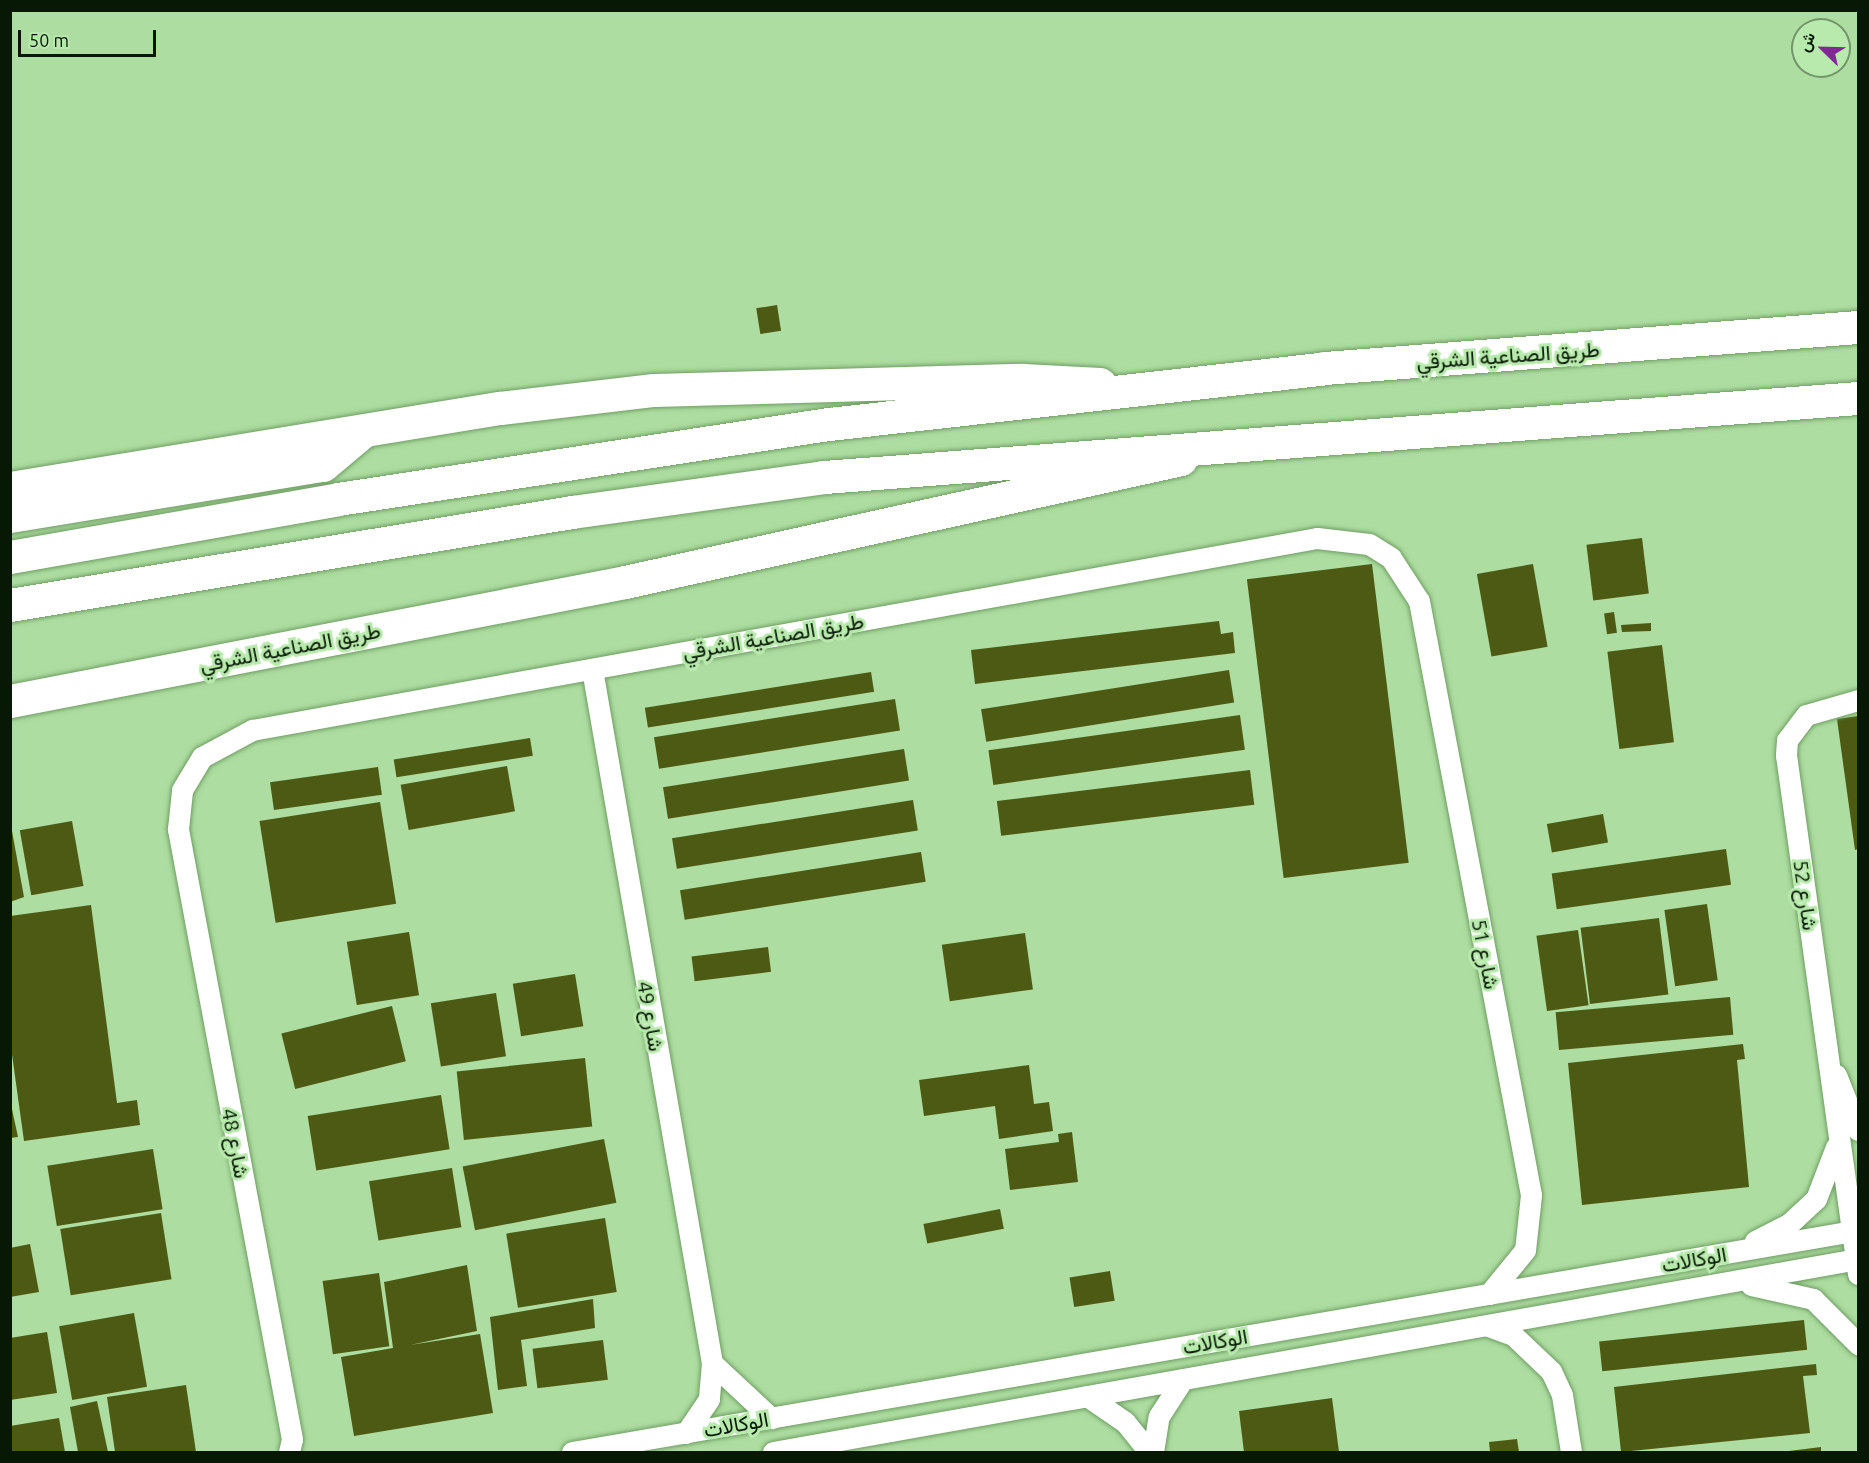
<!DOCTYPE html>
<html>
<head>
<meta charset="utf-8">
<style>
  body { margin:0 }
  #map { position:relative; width:1869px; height:1463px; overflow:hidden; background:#addda0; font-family:Ubuntu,Vazirmatn,sans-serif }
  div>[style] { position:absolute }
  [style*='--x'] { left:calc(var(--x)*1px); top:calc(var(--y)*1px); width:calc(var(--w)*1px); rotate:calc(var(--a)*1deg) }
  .building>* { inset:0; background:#4d5a14; transform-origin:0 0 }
  .roads { filter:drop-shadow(0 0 2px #709e64) drop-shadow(0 0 2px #709e64) }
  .minor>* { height:21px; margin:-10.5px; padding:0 10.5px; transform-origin:10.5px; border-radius:10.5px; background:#fff }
  .primary>* { height:33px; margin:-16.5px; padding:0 16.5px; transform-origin:16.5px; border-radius:16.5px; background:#fff }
  .trunk>* { height:33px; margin:-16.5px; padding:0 16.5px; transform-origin:16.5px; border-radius:16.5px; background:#fff }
  span { translate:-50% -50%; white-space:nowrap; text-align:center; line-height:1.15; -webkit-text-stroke:6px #b9eaad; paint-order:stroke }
  .street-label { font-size:21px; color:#071904 }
  .frame { position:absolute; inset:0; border:12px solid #071904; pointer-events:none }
  .north { position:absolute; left:1791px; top:18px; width:60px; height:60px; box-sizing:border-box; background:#b9eaad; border:2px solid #729669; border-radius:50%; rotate:293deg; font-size:16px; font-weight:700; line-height:24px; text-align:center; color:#071904 }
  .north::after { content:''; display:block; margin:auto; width:21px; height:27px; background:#812896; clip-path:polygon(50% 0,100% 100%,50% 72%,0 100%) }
  .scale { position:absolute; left:18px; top:30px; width:138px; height:27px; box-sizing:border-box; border:3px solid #071904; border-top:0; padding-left:8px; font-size:18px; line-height:21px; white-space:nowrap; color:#071904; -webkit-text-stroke:4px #b9eaad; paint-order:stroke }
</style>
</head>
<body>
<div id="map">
  <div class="building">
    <i style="left:777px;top:305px;width:26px;height:21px;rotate:81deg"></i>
    <i style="left:1642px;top:538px;width:56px;height:56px;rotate:83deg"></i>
    <i style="left:1372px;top:564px;width:301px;height:126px;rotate:83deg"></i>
    <i style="left:1533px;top:564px;width:84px;height:57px;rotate:80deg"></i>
    <i style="left:1614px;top:612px;width:21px;height:10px;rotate:82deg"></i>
    <i style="clip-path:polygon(1219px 621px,1221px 634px,1233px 632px,1235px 653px,975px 684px,971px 650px)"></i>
    <i style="clip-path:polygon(1651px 623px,1651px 631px,1622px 632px,1621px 625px)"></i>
    <i style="left:1662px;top:645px;width:98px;height:55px;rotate:83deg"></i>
    <i style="left:1229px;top:670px;width:33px;height:251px;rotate:81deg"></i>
    <i style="left:871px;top:672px;width:20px;height:229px;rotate:81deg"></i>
    <i style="left:895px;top:699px;width:32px;height:244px;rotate:81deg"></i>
    <i style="left:1240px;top:715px;width:35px;height:254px;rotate:82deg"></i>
    <i style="clip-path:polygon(1858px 716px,1858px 849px,1855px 850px,1837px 719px)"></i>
    <i style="left:530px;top:738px;width:18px;height:138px;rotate:81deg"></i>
    <i style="left:904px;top:749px;width:32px;height:244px;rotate:81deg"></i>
    <i style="left:507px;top:766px;width:46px;height:108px;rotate:80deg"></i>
    <i style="left:378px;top:767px;width:28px;height:109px;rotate:82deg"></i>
    <i style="left:1250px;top:770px;width:35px;height:255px;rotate:83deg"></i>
    <i style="left:913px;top:800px;width:31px;height:244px;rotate:81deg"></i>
    <i style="left:380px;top:802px;width:103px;height:122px;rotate:81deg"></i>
    <i style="left:1603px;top:814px;width:29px;height:57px;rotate:80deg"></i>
    <i style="left:72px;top:821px;width:66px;height:53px;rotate:80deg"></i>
    <i style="clip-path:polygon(12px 831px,24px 897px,10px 902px,10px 832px)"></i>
    <i style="left:1726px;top:849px;width:36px;height:176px;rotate:82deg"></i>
    <i style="left:921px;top:852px;width:30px;height:244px;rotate:81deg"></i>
    <i style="left:1707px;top:904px;width:77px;height:43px;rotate:82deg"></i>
    <i style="clip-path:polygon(91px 905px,117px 1103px,137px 1100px,140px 1125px,24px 1141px,10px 1040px,10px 916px)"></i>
    <i style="left:1659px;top:918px;width:77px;height:79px;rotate:83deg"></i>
    <i style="left:1578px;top:930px;width:76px;height:42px;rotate:82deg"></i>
    <i style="left:409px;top:932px;width:64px;height:63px;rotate:81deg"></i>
    <i style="left:1025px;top:933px;width:57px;height:84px;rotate:82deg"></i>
    <i style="left:768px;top:947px;width:25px;height:77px;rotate:83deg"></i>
    <i style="left:575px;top:974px;width:53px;height:63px;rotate:81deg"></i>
    <i style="left:496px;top:993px;width:64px;height:66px;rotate:81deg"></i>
    <i style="left:1730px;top:997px;width:38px;height:175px;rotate:85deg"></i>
    <i style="left:392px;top:1006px;width:57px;height:114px;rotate:76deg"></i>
    <i style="clip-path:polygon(1743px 1044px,1745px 1059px,1737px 1060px,1749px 1187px,1582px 1205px,1568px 1063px)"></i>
    <i style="left:585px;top:1058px;width:69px;height:129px;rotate:84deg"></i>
    <i style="clip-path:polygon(1029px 1065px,1034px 1104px,1049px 1102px,1053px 1131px,999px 1139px,995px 1106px,924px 1116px,919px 1080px)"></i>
    <i style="left:441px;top:1095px;width:55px;height:135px;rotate:81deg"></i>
    <i style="clip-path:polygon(10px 1100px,18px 1137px,10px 1138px)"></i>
    <i style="clip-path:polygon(1072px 1132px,1078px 1182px,1010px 1190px,1005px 1149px,1059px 1142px,1058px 1134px)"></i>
    <i style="left:604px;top:1139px;width:65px;height:144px;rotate:79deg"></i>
    <i style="left:153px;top:1149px;width:61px;height:107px;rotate:81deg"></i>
    <i style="left:452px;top:1168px;width:60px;height:84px;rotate:81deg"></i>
    <i style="left:1000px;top:1209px;width:20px;height:78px;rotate:79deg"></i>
    <i style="left:161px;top:1213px;width:67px;height:102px;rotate:81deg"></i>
    <i style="left:605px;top:1218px;width:75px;height:100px;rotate:81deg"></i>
    <i style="clip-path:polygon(30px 1244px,39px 1292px,10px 1297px,10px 1248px)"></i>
    <i style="clip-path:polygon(467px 1265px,477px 1331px,410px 1345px,480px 1334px,493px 1413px,354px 1436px,341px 1357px,393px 1348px,384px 1282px)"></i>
    <i style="left:1110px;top:1271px;width:30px;height:41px;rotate:81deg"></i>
    <i style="left:379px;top:1273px;width:74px;height:57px;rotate:82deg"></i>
    <i style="clip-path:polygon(593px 1299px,595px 1328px,521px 1340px,527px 1386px,498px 1390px,490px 1317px)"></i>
    <i style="left:134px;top:1313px;width:75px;height:76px;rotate:80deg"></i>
    <i style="left:1804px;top:1320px;width:30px;height:206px;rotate:84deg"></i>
    <i style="clip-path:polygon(47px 1332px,57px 1393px,10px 1400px,10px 1338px)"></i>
    <i style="left:603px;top:1340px;width:40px;height:71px;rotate:83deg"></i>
    <i style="clip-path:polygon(1816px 1364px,1817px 1375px,1803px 1376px,1810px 1433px,1621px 1452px,1614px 1387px)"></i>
    <i style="clip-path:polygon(186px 1385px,196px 1452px,115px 1452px,107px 1397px)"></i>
    <i style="clip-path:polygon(1332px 1398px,1339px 1452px,1244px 1452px,1239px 1411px)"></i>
    <i style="clip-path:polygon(97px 1401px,108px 1452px,78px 1452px,70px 1407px)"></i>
    <i style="clip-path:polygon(59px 1418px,65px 1452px,10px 1452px,10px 1426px)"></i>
    <i style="clip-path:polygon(1517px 1439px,1519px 1452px,1490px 1452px,1489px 1442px)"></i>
    <i style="clip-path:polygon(1821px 1447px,1821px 1452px,1789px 1452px,1789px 1451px)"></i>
  </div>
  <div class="roads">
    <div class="minor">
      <i style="--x:592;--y:669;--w:704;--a:80.19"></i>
      <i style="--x:712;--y:1363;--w:36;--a:95"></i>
      <i style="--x:709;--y:1399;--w:41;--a:124.1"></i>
      <i style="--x:1858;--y:700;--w:54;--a:163.9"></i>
      <i style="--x:1806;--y:715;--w:31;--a:127"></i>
      <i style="--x:1787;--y:740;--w:15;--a:94"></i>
      <i style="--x:1786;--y:755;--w:524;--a:82.1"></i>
      <i style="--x:1836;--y:1075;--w:59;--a:68.2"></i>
      <i style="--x:1755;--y:1241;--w:39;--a:-27"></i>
      <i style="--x:1790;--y:1223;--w:35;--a:-43"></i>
      <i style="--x:1816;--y:1199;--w:56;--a:-69"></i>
      <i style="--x:1751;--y:1285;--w:64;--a:12.7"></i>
      <i style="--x:1813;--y:1299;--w:64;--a:45"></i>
      <i style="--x:1488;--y:1326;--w:27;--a:20"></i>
      <i style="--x:1513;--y:1335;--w:52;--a:43.5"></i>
      <i style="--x:1551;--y:1371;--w:26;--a:65"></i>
      <i style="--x:1562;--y:1395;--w:58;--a:81"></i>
      <i style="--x:712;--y:1363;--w:81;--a:43"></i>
      <i style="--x:1087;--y:1396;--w:46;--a:34.4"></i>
      <i style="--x:1125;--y:1422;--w:38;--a:51"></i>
      <i style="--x:289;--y:1452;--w:13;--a:-77"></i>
      <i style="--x:292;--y:1439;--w:621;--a:-100.59"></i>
      <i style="--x:178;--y:829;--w:39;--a:-84"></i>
      <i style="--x:182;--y:790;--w:39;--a:-59"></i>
      <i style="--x:202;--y:757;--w:57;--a:-28.4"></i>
      <i style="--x:252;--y:730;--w:1082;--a:-10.22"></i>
      <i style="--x:1317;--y:538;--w:52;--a:6.6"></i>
      <i style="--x:1369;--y:544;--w:26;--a:32"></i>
      <i style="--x:1391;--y:558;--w:51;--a:56.9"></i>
      <i style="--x:1419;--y:601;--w:604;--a:79.32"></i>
      <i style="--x:1531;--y:1195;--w:55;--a:96.2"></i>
      <i style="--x:1525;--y:1250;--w:57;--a:129.3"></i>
      <i style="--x:572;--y:1452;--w:1305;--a:-9.79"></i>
      <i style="--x:773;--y:1452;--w:1102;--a:-10.09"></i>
      <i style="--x:1153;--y:1452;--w:36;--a:-81"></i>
      <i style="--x:1159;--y:1416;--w:44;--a:-57"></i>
    </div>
    <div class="primary">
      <i style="--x:10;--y:488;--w:496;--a:-9.3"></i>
      <i style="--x:500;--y:408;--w:155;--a:-6.7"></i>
      <i style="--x:654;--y:390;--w:369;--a:-1.6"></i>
      <i style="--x:1023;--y:380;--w:77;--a:3"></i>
      <i style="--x:10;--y:516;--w:317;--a:-9.3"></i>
      <i style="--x:323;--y:465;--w:51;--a:-40.2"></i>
      <i style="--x:10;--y:701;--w:626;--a:-10.95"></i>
      <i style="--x:625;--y:582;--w:569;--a:-12.47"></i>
    </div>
    <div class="trunk">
      <i style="--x:10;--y:557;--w:333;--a:-10"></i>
      <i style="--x:338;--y:499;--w:497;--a:-8.7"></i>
      <i style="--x:829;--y:424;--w:499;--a:-6.4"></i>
      <i style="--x:1325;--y:368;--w:535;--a:-4.4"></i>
      <i style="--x:10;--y:605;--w:570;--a:-9.4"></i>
      <i style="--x:572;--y:512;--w:254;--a:-7.9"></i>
      <i style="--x:824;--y:477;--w:1037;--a:-4.37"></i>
    </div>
  </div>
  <div class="street-label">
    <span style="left:1508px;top:355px;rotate:-4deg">طريق الصناعية الشرقي</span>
    <span style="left:773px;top:636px;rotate:-10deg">طريق الصناعية الشرقي</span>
    <span style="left:290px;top:647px;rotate:-11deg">طريق الصناعية الشرقي</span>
    <span style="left:1806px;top:895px;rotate:82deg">شارع 52</span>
    <span style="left:1486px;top:954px;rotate:79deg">شارع 51</span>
    <span style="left:651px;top:1016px;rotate:80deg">شارع 49</span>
    <span style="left:236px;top:1143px;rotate:79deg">شارع 48</span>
    <span style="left:1694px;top:1259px;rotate:-10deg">الوكالات</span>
    <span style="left:1215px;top:1341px;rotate:-10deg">الوكالات</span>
    <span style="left:736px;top:1424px;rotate:-10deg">الوكالات</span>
  </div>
  <div class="frame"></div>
  <div class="north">ش</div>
  <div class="scale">50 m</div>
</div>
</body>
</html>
